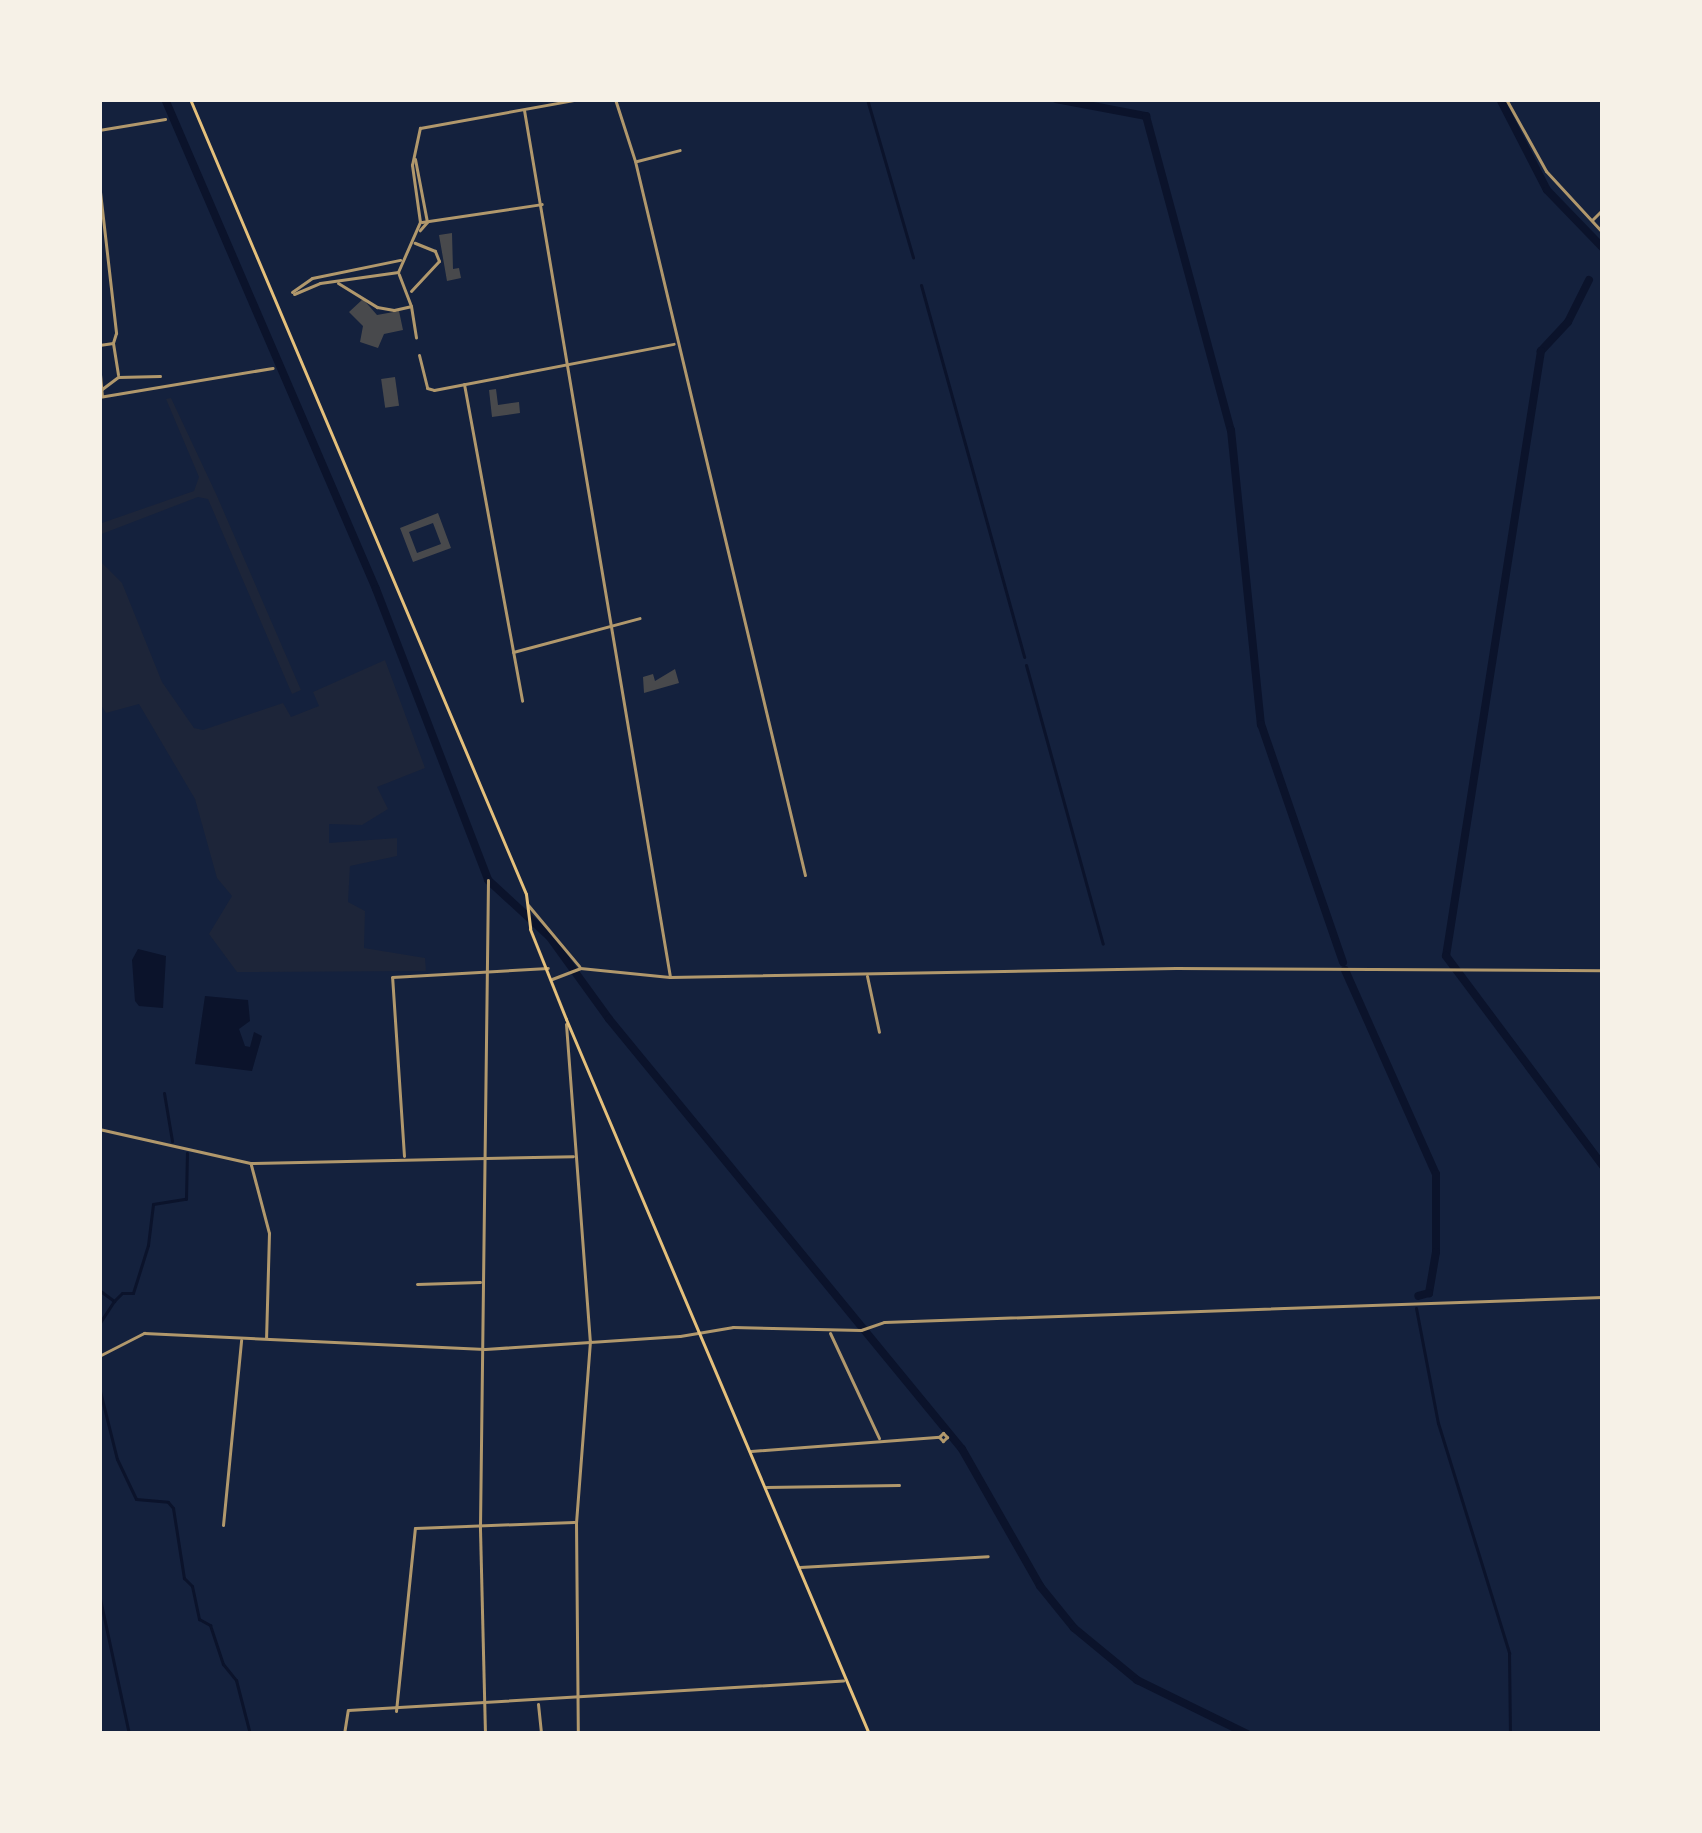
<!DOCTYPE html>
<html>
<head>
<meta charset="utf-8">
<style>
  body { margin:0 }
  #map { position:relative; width:1702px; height:1833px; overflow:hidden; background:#14213d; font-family:"PT Sans",sans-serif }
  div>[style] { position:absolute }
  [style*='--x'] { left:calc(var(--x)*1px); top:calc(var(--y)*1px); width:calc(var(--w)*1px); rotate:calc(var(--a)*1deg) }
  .green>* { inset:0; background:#1d2539 }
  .water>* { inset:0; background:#0b132b }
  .stream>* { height:3px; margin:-1.5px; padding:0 1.5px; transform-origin:1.5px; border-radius:1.5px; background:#0b132b }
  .canal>* { height:8px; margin:-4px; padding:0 4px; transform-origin:4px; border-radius:4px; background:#0b132b }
  .building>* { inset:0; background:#48494c; transform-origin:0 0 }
  .minor>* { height:3px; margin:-1.5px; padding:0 1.5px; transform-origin:1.5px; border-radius:1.5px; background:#b1986c }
  .secondary>* { height:3px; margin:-1.5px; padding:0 1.5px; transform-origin:1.5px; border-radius:1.5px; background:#e5c07b }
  span { translate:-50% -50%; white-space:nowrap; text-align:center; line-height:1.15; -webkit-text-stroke:10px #f6f1e7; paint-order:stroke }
  .frame { position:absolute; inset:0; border:102px solid #f6f1e7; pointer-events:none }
</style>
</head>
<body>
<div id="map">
  <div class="green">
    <i style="clip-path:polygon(171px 398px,217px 496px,301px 690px,292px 694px,208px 499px,198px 497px,99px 535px,99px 524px,194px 491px,199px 477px,166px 399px)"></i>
    <i style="clip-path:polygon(99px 560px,122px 583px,162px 682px,194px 728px,203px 730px,283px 703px,291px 717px,319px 706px,313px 692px,385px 660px,425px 768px,377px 787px,388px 809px,362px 825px,329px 824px,329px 843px,397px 838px,397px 856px,350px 866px,348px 902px,365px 911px,364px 948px,425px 958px,426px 971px,237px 972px,209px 934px,232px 896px,217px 878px,195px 799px,139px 704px,106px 713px,99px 702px)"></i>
  </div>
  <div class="water">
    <i style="clip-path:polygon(138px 949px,166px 956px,163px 1008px,139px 1006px,135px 1001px,132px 960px)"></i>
    <i style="clip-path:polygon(205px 996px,248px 1000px,250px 1021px,239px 1029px,245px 1046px,250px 1047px,254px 1032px,262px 1036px,252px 1071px,195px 1064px)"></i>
  </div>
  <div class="stream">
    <i style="--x:867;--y:99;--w:165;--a:73.8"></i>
    <i style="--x:921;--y:285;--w:386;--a:74.5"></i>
    <i style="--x:1026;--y:665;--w:289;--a:74.6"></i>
    <i style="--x:164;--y:1093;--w:49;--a:80.5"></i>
    <i style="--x:99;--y:1290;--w:19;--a:36"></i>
    <i style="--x:114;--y:1301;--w:27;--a:123"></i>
    <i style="--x:114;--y:1301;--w:11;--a:-45"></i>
    <i style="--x:122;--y:1293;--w:11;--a:0"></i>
    <i style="--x:133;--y:1293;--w:50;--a:-72.6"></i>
    <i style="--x:148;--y:1245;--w:41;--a:-83"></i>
    <i style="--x:153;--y:1204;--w:33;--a:-9"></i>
    <i style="--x:186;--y:1199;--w:46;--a:-88.8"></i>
    <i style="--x:1416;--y:1308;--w:117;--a:79.2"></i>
    <i style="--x:1438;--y:1423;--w:241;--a:72.8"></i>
    <i style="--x:1509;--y:1653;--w:81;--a:89.3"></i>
    <i style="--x:99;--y:1387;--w:74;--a:76"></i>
    <i style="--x:117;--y:1459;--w:44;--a:64.6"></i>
    <i style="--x:136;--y:1499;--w:32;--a:5"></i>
    <i style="--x:168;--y:1502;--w:8;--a:50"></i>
    <i style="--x:173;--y:1508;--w:71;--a:81.1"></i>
    <i style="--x:184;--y:1578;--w:11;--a:45"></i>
    <i style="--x:192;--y:1586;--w:34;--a:78"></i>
    <i style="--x:199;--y:1619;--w:13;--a:29"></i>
    <i style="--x:210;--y:1625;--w:41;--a:71.6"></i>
    <i style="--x:223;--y:1664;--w:21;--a:51"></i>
    <i style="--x:236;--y:1680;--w:56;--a:75.5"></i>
    <i style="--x:99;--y:1594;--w:143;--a:77.9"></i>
  </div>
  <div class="canal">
    <i style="--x:165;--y:99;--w:533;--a:66.7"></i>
    <i style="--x:376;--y:589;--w:312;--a:68.9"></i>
    <i style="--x:488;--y:880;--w:83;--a:42.6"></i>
    <i style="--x:549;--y:936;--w:102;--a:54.1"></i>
    <i style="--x:609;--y:1019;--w:556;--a:50.62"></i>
    <i style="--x:962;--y:1449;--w:158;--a:60.3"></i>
    <i style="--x:1040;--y:1586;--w:54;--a:51"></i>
    <i style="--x:1074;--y:1628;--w:82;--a:39.5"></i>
    <i style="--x:1137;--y:1680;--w:123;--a:26.1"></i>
    <i style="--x:1056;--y:99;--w:92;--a:10.7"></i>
    <i style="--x:1146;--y:116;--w:325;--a:74.9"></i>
    <i style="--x:1231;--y:430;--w:296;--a:84.2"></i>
    <i style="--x:1261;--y:724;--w:252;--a:71"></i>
    <i style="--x:1500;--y:99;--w:102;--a:62.7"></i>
    <i style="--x:1547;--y:190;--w:81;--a:46"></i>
    <i style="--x:1589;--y:280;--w:47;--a:116.6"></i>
    <i style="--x:1568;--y:322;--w:40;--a:133"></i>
    <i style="--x:1541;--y:351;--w:612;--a:98.92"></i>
    <i style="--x:1446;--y:956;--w:262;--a:53.2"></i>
    <i style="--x:1345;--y:970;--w:223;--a:66"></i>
    <i style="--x:1436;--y:1174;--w:78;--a:90"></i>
    <i style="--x:1436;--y:1252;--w:42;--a:99.7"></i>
    <i style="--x:1429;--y:1293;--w:11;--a:165"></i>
  </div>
  <div class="building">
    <i style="clip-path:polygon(452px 233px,453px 269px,459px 268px,461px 278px,447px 281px,439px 235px)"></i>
    <i style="clip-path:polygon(363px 299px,377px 315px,399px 311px,403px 330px,384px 334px,378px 348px,360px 342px,363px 326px,349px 312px)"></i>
    <i style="left:395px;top:377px;width:29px;height:14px;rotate:82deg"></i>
    <i style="clip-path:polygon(496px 389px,498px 405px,519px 402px,520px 413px,492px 417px,489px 390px)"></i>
    <i style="clip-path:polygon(evenodd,438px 513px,451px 548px,413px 562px,400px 528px,438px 513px,433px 523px,441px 544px,417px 553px,409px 532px,433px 523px)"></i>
    <i style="clip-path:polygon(675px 669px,679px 683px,644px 693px,643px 677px,653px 674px,655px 681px)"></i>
  </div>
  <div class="minor">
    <i style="--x:615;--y:99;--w:65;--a:72.1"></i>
    <i style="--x:635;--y:161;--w:734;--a:76.61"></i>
    <i style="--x:1506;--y:99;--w:82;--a:60.9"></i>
    <i style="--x:1546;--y:171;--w:84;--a:47.4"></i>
    <i style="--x:524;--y:110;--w:879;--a:80.44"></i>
    <i style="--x:99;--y:130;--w:67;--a:-9.5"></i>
    <i style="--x:415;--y:159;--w:64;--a:79.2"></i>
    <i style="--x:427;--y:222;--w:11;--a:131"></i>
    <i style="--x:637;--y:161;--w:44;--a:-14.3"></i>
    <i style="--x:99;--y:183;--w:151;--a:83.5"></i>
    <i style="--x:116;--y:333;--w:10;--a:107"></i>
    <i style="--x:113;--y:343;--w:14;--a:172"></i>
    <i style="--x:1592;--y:220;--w:16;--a:-45"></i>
    <i style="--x:422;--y:222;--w:121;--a:-8.5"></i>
    <i style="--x:338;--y:283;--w:46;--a:31.6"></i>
    <i style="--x:377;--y:307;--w:17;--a:10"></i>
    <i style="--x:394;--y:310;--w:17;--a:-13"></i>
    <i style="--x:411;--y:306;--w:34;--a:-111"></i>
    <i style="--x:411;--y:291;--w:41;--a:-47"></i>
    <i style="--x:439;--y:261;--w:11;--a:-112"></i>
    <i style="--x:435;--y:251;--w:22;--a:-158"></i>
    <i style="--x:292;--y:292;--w:24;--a:-35"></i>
    <i style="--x:312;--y:278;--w:90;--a:-11.6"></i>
    <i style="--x:294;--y:294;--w:28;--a:-23"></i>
    <i style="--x:320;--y:283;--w:79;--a:-8"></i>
    <i style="--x:398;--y:272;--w:55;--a:-66.3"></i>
    <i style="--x:420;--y:222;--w:58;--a:-98"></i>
    <i style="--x:412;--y:165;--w:38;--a:-78"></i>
    <i style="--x:420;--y:128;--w:163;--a:-10.3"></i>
    <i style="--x:411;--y:306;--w:32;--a:81"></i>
    <i style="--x:113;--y:343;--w:32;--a:81"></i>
    <i style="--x:419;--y:355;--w:34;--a:76"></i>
    <i style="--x:427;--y:388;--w:7;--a:16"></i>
    <i style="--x:434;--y:390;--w:244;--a:-10.9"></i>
    <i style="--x:99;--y:363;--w:33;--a:85"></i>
    <i style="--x:464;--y:384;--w:322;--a:79.6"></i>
    <i style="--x:102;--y:389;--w:20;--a:-37"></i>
    <i style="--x:118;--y:377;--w:42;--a:-1.4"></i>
    <i style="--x:99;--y:397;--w:176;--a:-9.5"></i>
    <i style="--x:513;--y:652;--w:131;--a:-15"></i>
    <i style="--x:528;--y:905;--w:80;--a:50.1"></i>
    <i style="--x:867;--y:976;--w:57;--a:77.9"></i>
    <i style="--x:552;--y:979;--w:30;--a:-21"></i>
    <i style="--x:580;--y:968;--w:90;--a:5.7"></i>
    <i style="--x:670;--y:977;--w:506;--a:-1.02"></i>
    <i style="--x:1176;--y:968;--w:427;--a:0.3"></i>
    <i style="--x:566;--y:1024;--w:318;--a:85.7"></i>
    <i style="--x:590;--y:1341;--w:182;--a:94.4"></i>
    <i style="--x:576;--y:1522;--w:212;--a:89.5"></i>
    <i style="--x:99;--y:1129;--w:155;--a:12.7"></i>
    <i style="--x:250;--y:1163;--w:323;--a:-1.2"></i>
    <i style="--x:404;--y:1156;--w:179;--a:-93.8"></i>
    <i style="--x:392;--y:977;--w:156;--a:-3.3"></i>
    <i style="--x:251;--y:1165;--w:70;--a:75.2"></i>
    <i style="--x:269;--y:1233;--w:105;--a:91.6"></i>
    <i style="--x:417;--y:1284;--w:63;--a:-1.8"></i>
    <i style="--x:830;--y:1333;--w:116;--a:65"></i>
    <i style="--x:99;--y:1356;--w:51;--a:-27.1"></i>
    <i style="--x:144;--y:1333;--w:341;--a:2.7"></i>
    <i style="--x:485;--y:1349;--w:195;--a:-3.8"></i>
    <i style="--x:680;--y:1336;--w:54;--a:-9.6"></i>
    <i style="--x:733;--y:1327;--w:128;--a:1.3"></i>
    <i style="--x:861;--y:1330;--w:24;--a:-19"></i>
    <i style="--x:884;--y:1322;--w:719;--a:-1.99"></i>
    <i style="--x:943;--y:1433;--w:6;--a:45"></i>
    <i style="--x:947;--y:1437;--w:6;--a:135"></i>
    <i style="--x:943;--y:1441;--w:6;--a:-135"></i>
    <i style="--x:939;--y:1437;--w:6;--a:-45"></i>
    <i style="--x:751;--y:1451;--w:189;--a:-4.3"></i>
    <i style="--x:766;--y:1487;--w:133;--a:-0.9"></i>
    <i style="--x:223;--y:1525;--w:186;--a:-84.4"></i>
    <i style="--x:800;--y:1567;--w:188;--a:-3.3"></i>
    <i style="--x:538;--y:1704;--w:30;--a:84"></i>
    <i style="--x:396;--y:1711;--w:184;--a:-84.1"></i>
    <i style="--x:415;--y:1528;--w:159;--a:-2.2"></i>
    <i style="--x:344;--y:1734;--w:24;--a:-81"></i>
    <i style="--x:348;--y:1710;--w:496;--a:-3.4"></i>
    <i style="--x:485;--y:1734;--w:208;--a:-91.4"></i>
    <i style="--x:480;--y:1526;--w:646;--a:-89.29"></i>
  </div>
  <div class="secondary">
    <i style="--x:190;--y:99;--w:863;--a:67.09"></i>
    <i style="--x:526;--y:894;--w:35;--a:83"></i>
    <i style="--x:530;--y:929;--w:97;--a:68.2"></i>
    <i style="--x:566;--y:1019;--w:777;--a:67.03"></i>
  </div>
  <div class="frame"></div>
</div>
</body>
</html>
